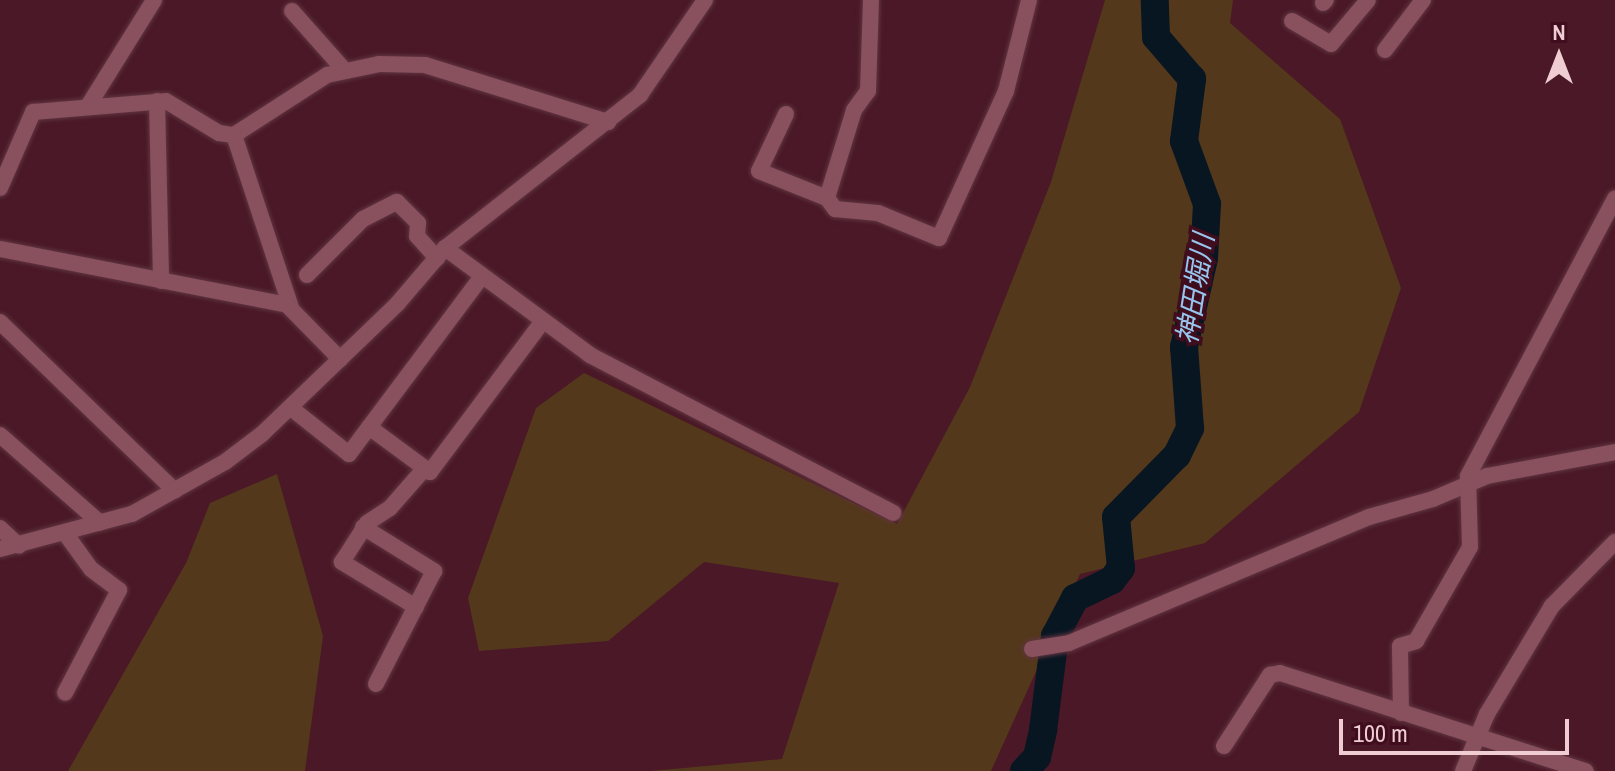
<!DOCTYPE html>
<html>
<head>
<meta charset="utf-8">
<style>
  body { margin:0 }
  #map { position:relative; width:1615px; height:771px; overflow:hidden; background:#4a1826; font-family:"Archivo Narrow","Noto Sans JP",sans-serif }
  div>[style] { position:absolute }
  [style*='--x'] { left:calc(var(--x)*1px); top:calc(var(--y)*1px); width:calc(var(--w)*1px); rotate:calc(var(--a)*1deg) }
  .green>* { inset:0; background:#54381b }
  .river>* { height:28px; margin:-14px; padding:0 14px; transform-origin:14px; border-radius:14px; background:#081622 }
  .roads { filter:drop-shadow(0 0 2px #603542) drop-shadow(0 0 2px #603542) }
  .minor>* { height:16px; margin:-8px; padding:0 8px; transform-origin:8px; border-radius:8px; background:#89505d }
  span { translate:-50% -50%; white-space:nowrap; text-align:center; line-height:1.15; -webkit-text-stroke:7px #3f0d1d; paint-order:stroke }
  .water-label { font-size:28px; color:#97c5ed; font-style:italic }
  .north { position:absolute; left:1519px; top:16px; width:80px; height:80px; -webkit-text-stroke:6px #3f0d1d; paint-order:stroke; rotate:0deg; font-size:22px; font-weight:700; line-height:32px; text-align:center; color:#efcdd3 }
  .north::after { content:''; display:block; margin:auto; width:28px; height:36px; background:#efcdd3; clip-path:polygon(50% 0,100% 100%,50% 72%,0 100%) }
  .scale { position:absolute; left:1339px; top:719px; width:230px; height:36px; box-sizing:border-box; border:4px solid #efcdd3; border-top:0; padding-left:10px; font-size:24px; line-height:28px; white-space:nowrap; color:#efcdd3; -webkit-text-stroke:6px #3f0d1d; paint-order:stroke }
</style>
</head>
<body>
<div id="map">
  <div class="green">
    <i style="clip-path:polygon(1105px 0,1233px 0,1230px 23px,1340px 119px,1401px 288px,1359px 412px,1205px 543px,1080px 574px,991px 771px,651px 771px,782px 759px,839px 583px,704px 562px,608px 641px,479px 651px,468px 598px,536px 408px,584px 373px,897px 524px,970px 387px,1051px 182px)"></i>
    <i style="clip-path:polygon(277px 474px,323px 636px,305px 771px,68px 771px,186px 563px,210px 503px)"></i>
  </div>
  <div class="river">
    <i style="--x:1024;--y:771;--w:19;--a:-47"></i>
    <i style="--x:1037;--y:757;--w:28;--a:-77"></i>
    <i style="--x:1043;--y:730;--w:95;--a:-82.7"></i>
    <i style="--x:1055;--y:636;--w:43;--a:-62.2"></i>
    <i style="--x:1075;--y:598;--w:41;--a:-25.9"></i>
    <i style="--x:1112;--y:580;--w:15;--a:-53"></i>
    <i style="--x:1121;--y:568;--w:51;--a:-95.6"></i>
    <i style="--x:1116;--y:517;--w:87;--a:-45.5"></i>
    <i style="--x:1177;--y:455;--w:30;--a:-64"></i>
    <i style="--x:1190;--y:428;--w:81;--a:-94.2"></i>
    <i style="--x:1184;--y:347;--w:91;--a:-77.3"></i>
    <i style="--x:1204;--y:258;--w:54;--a:-86.8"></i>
    <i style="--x:1207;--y:204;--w:67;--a:-110.1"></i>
    <i style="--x:1184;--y:141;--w:63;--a:-82.6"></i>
    <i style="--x:1192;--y:79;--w:55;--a:-130.6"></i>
    <i style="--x:1156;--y:37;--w:37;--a:-92"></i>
  </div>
  <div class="roads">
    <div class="minor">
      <i style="--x:1323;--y:3;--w:4;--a:-45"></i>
      <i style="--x:292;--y:11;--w:80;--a:48.5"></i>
      <i style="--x:1292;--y:21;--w:45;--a:30.5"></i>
      <i style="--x:1331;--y:44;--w:57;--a:-49.9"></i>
      <i style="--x:1385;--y:50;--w:63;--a:-52.8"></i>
      <i style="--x:157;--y:101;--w:180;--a:88.7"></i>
      <i style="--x:90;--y:103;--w:121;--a:-58.1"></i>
      <i style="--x:786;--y:114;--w:63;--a:115.3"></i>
      <i style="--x:759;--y:171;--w:73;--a:21.7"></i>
      <i style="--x:827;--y:198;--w:14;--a:54"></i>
      <i style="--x:835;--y:209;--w:43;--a:5.3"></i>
      <i style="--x:878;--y:213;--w:66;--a:22.3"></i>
      <i style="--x:939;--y:238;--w:162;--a:-65.5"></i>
      <i style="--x:1006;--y:91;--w:94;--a:-75.8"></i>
      <i style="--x:234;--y:135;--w:181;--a:71.7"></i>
      <i style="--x:0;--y:188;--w:83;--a:-66.5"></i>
      <i style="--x:33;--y:112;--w:133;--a:-4.7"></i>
      <i style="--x:166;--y:101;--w:62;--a:31.1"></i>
      <i style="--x:219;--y:133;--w:15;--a:8"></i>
      <i style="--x:234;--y:135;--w:111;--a:-32.8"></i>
      <i style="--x:327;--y:75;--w:53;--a:-11.9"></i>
      <i style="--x:379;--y:64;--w:46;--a:1.2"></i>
      <i style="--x:425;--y:65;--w:192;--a:17.3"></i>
      <i style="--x:827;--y:198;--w:92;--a:-72.9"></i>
      <i style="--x:854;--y:110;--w:24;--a:-54"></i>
      <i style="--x:868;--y:91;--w:91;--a:-88.1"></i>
      <i style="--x:445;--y:248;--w:180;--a:36.4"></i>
      <i style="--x:590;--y:355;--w:342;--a:27.5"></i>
      <i style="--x:0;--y:249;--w:292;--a:11"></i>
      <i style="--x:287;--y:305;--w:76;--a:45.5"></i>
      <i style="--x:307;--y:275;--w:79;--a:-45"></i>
      <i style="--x:363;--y:219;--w:38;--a:-27"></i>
      <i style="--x:397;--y:202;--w:30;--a:45"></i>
      <i style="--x:418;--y:223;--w:13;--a:94"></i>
      <i style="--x:417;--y:236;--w:30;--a:48"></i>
      <i style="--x:0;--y:322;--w:243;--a:44"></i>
      <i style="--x:291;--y:408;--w:74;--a:38.4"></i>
      <i style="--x:349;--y:454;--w:222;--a:-53.2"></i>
      <i style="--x:369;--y:427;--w:76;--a:36.4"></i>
      <i style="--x:430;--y:472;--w:189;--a:-53.2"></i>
      <i style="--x:0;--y:435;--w:133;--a:41.3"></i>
      <i style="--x:363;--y:527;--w:84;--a:31.8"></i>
      <i style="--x:434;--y:571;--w:127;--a:117.2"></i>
      <i style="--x:0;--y:528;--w:26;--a:43"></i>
      <i style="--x:65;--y:533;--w:44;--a:54.2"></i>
      <i style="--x:91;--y:569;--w:35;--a:37"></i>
      <i style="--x:119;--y:590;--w:116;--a:117.7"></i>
      <i style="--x:0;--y:549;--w:137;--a:-14.9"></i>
      <i style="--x:132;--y:514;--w:107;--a:-29.2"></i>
      <i style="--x:225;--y:462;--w:46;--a:-37.1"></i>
      <i style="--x:262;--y:434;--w:189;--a:-43.9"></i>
      <i style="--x:398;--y:303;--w:72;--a:-49.5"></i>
      <i style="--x:445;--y:248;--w:248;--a:-38.1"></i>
      <i style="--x:640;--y:95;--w:115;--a:-55.6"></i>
      <i style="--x:416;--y:607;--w:87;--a:-148.7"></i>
      <i style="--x:342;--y:562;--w:46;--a:-57.3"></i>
      <i style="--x:367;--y:523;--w:27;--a:-33"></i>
      <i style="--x:390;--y:508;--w:53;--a:-48.8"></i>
      <i style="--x:1032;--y:649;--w:37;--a:-9"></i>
      <i style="--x:1069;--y:643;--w:325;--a:-22.8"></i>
      <i style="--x:1369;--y:517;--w:66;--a:-15.7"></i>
      <i style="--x:1433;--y:499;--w:59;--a:-23.1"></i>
      <i style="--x:1487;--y:476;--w:130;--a:-10.6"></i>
      <i style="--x:1401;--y:713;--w:67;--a:-90.9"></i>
      <i style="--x:1400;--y:646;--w:17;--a:-17"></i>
      <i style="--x:1416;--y:641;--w:108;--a:-60.1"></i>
      <i style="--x:1470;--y:547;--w:71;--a:-91.6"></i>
      <i style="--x:1468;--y:476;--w:314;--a:-62.1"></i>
      <i style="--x:1224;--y:746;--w:85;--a:-57.1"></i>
      <i style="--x:1270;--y:675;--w:10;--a:-11"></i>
      <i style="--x:1280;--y:673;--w:321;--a:17.8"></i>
      <i style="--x:1463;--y:771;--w:62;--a:-67.2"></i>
      <i style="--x:1487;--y:714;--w:126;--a:-59"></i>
      <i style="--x:1552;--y:606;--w:90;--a:-45.5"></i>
    </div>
  </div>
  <div class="water-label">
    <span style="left:1195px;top:289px;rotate:-81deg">神田堀川</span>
  </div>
  <div class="north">N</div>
  <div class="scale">100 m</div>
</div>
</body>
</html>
